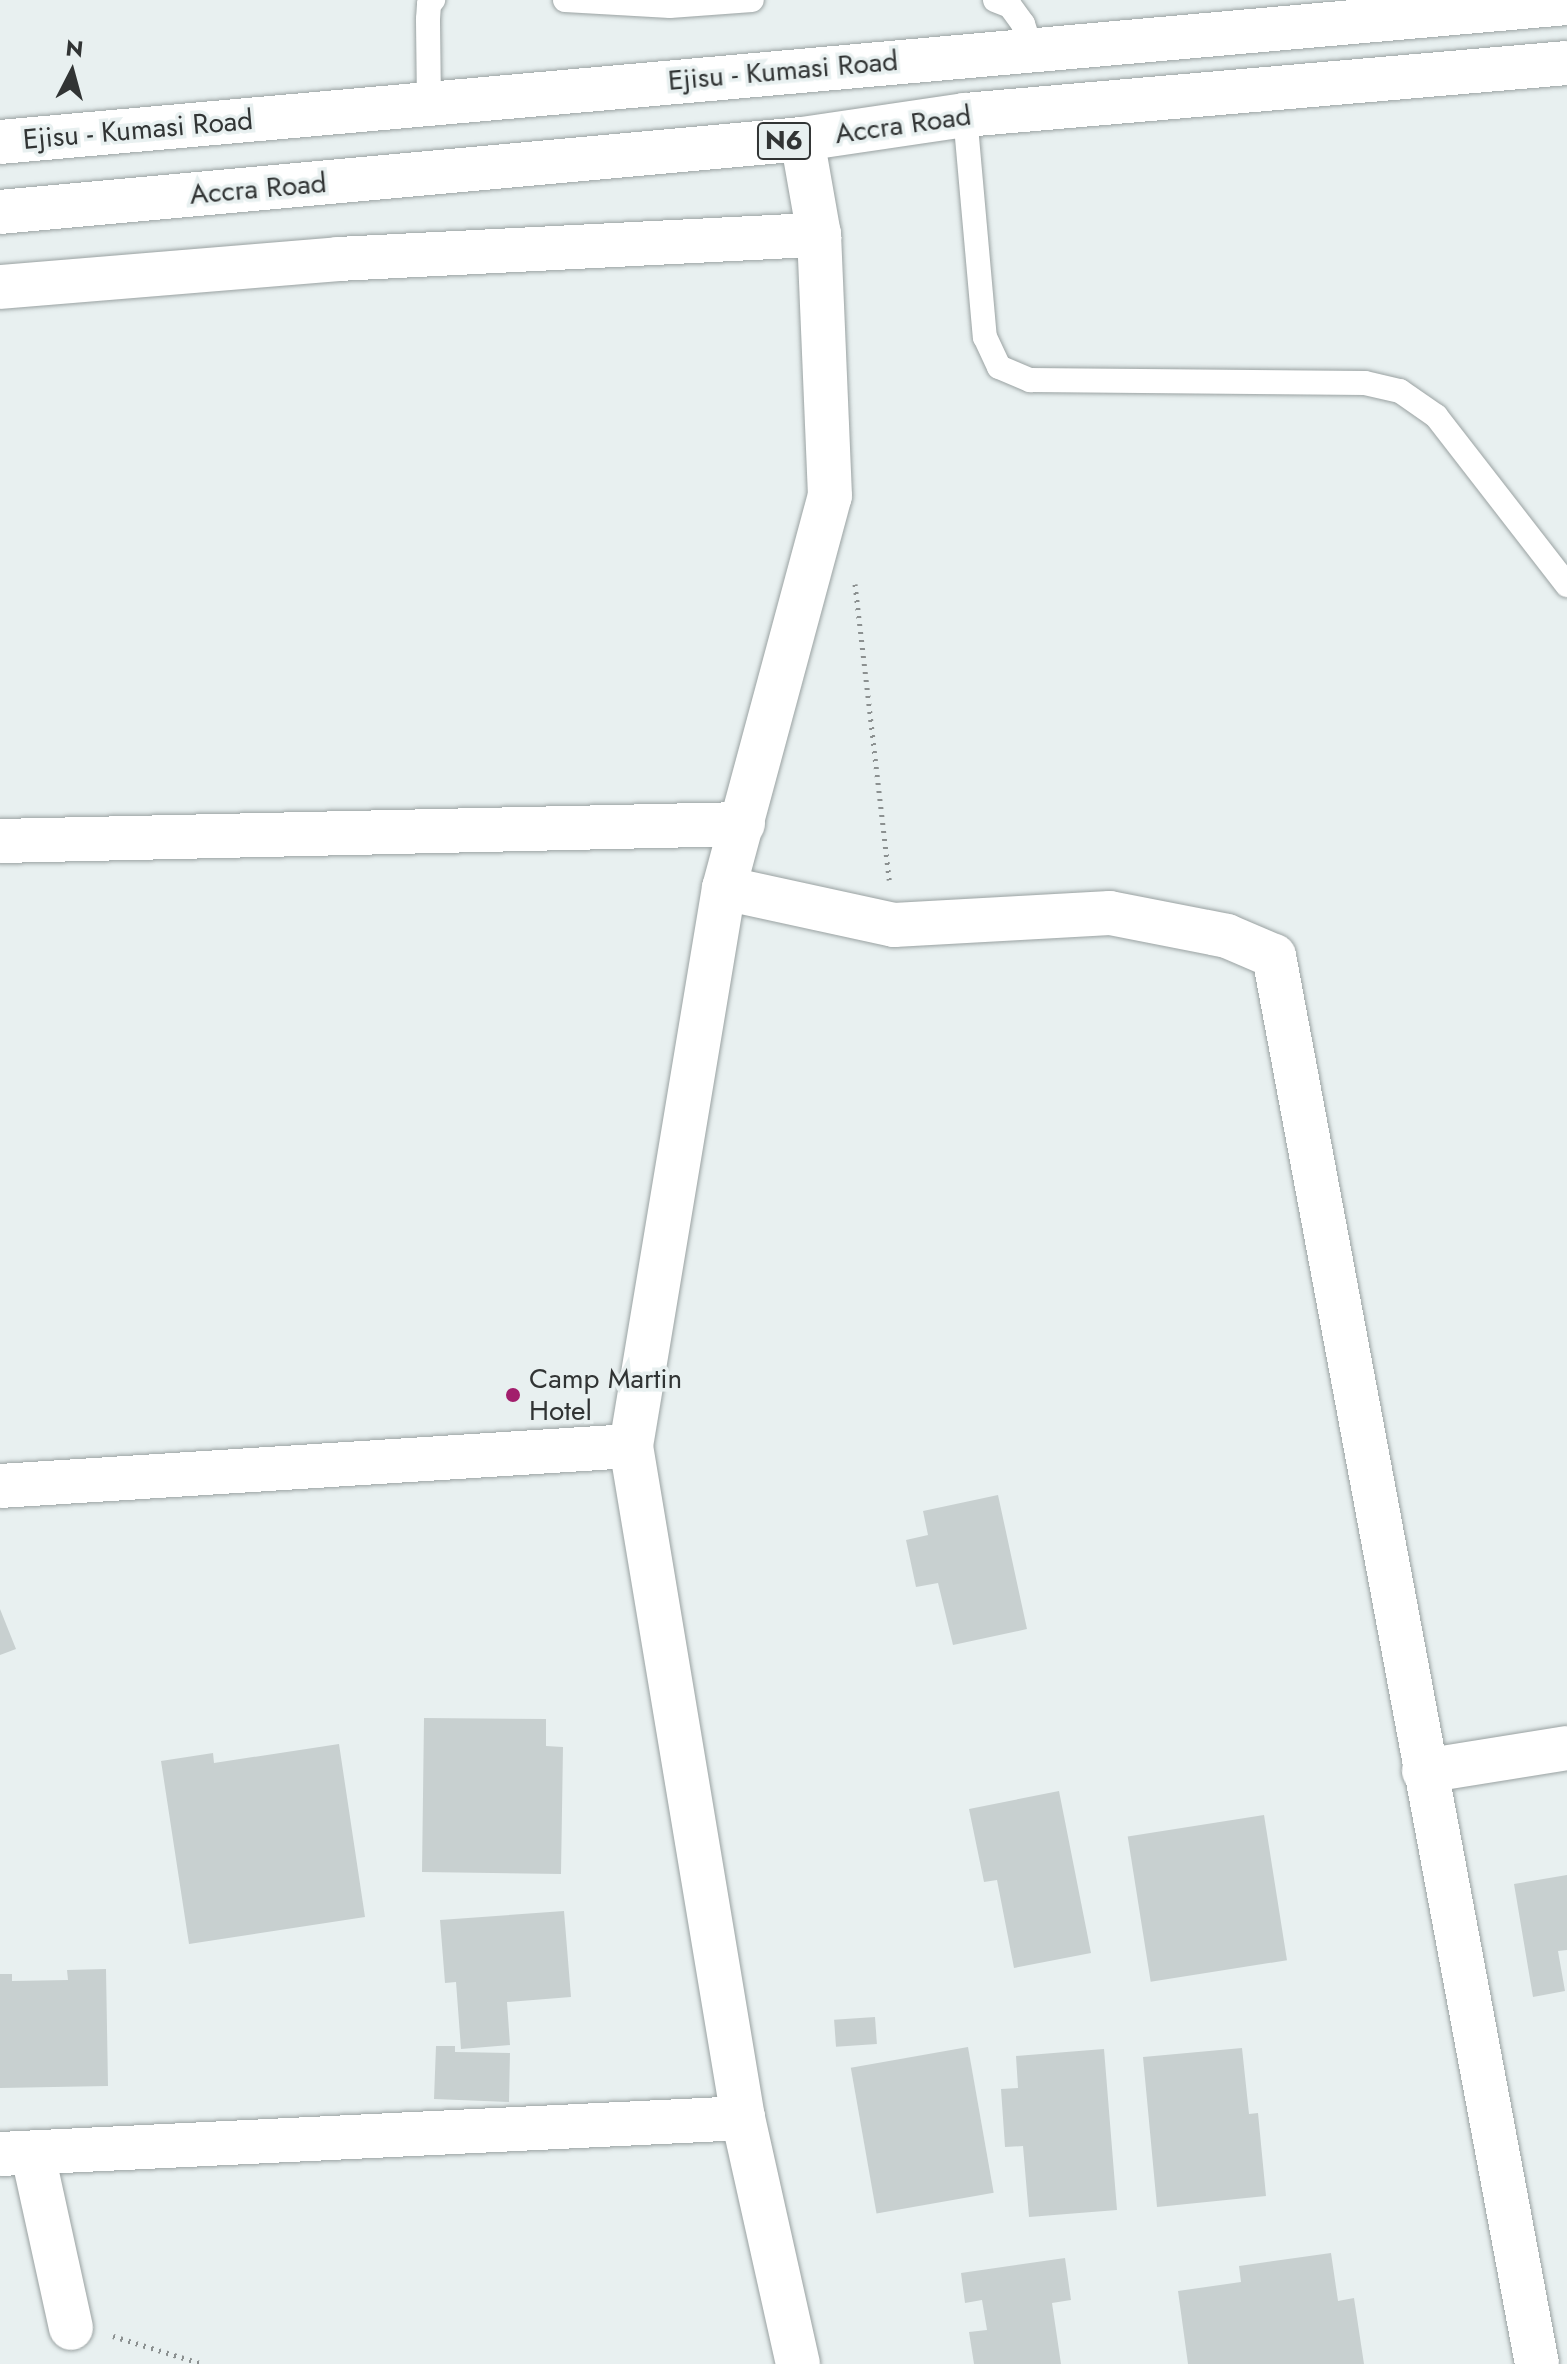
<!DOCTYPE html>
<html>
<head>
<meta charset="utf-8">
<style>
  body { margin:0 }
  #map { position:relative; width:1567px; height:2364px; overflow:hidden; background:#e8f0f0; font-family:Jost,sans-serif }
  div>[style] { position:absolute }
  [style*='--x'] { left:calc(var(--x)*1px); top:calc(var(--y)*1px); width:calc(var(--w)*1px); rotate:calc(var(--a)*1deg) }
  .building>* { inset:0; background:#c8d0d0; transform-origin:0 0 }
  .path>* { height:5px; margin-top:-2.5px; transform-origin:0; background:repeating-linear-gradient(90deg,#8b9090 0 2px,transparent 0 8px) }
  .roads { filter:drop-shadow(0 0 2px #9aa2a2) drop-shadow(0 0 2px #9aa2a2) }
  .service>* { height:24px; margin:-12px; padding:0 12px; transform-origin:12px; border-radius:12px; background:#fff }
  .minor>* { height:44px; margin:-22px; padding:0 22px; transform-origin:22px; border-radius:22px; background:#fff }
  .trunk>* { height:44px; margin:-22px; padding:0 22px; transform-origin:22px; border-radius:22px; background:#fff }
  .dots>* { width:22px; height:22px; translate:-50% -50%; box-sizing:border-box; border:4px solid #e8f0f0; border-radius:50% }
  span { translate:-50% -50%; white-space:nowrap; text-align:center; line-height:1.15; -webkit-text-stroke:7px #e8f0f0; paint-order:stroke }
  .shield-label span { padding:2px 6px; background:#e8f0f0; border:2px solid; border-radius:6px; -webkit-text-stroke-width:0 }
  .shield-label { font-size:26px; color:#313434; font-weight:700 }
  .street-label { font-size:28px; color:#313434 }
  .poi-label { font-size:28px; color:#313434 }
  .left { translate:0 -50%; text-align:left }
  .north { position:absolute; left:32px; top:32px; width:80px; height:80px; -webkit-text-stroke:6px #e8f0f0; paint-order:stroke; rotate:6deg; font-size:22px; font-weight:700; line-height:32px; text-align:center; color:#313434 }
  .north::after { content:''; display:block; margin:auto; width:28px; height:36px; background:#313434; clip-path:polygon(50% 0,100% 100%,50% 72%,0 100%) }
</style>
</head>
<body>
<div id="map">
  <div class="building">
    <i style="clip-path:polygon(998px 1495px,1027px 1629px,953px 1645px,938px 1583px,916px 1587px,906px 1540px,928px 1535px,923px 1511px)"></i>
    <i style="clip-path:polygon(0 1609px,16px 1649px,0 1655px)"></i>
    <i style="clip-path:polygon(424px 1718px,546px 1719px,546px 1746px,563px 1747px,561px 1874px,422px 1872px)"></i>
    <i style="clip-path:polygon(339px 1744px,365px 1917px,189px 1944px,161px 1761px,213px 1753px,214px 1763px)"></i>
    <i style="clip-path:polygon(1059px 1791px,1091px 1953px,1014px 1968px,997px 1880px,984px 1882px,969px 1809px)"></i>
    <i style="left:1264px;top:1815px;width:147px;height:138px;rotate:81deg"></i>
    <i style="clip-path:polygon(1567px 1875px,1567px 1950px,1558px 1951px,1565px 1991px,1533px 1997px,1514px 1884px)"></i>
    <i style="clip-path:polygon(564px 1911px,571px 1997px,507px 2002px,510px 2045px,461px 2049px,456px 1982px,445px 1983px,440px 1920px)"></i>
    <i style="clip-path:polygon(106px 1969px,108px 2086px,0 2088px,0 1974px,12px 1974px,12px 1981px,68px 1980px,67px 1970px)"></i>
    <i style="left:875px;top:2017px;width:27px;height:41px;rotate:86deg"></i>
    <i style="clip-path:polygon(436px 2046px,455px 2046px,455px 2052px,510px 2053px,509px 2102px,434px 2099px)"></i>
    <i style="left:968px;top:2047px;width:148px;height:119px;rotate:80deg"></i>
    <i style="clip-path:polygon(1242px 2048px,1249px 2114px,1258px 2113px,1266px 2196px,1157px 2207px,1143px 2057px)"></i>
    <i style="clip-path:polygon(1104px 2049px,1117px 2210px,1029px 2217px,1023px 2146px,1005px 2147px,1001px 2089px,1018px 2088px,1016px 2056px)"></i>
    <i style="clip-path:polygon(1331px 2253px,1338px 2301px,1354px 2298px,1364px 2364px,1188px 2364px,1178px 2291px,1241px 2282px,1239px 2266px)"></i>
    <i style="clip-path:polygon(1065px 2258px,1071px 2300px,1052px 2303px,1061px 2364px,974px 2364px,969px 2332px,987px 2330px,982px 2300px,965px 2303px,961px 2273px)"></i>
  </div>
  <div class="path">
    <i style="--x:855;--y:584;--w:298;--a:83.4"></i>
    <i style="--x:113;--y:2336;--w:94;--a:17.3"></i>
  </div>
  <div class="roads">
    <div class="service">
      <i style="--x:565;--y:0;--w:105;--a:3.3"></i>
      <i style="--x:670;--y:6;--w:82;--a:-4.2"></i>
      <i style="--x:995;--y:0;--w:16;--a:22"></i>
      <i style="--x:1010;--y:6;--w:22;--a:54"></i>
      <i style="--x:1023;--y:24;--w:25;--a:72"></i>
      <i style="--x:429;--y:104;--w:85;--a:-90.7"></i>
      <i style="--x:428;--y:19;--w:15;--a:-86"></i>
      <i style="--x:429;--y:4;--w:6;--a:-45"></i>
      <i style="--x:965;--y:115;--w:223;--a:84.9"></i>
      <i style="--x:985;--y:337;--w:33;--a:65"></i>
      <i style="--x:999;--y:367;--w:34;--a:23"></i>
      <i style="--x:1030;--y:380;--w:335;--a:0.5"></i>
      <i style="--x:1365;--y:383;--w:36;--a:13"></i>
      <i style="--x:1400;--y:391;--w:44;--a:34.8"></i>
      <i style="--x:1436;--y:416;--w:214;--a:52.2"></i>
    </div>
    <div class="minor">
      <i style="--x:0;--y:287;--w:339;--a:-4.7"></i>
      <i style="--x:338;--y:259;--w:482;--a:-2.9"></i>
      <i style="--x:0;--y:841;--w:743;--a:-1.31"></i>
      <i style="--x:724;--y:888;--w:174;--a:12.3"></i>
      <i style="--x:894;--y:925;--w:216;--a:-3.2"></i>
      <i style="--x:1110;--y:913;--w:119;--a:11.1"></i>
      <i style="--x:1227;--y:936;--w:51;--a:23.1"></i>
      <i style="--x:1274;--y:956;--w:1432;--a:79.42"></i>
      <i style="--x:0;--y:1486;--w:632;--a:-3.63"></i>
      <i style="--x:1424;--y:1771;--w:145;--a:-9.1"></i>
      <i style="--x:0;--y:2154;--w:744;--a:-2.77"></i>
      <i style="--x:33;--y:2155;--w:177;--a:77.6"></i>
      <i style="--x:798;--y:2364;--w:252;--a:-102.6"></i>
      <i style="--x:743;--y:2118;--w:681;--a:-99.46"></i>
      <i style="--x:631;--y:1446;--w:566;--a:-80.54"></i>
      <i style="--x:724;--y:888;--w:406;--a:-74.9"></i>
      <i style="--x:830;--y:496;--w:261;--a:-92.4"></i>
      <i style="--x:819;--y:235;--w:97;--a:-100"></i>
    </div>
    <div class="trunk">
      <i style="--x:0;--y:142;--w:1573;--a:-5.07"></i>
      <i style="--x:0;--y:212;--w:805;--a:-5.2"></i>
      <i style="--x:802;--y:139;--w:165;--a:-8.4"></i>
      <i style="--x:965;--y:115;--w:604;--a:-4.94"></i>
    </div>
  </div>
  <div class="dots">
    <i style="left:513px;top:1395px;background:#a21e6c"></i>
  </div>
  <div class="shield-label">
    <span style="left:784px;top:141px">N6</span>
  </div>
  <div class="street-label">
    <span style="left:783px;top:71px;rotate:-5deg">Ejisu - Kumasi Road</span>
    <span style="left:903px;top:125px;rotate:-8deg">Accra Road</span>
    <span style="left:138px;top:130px;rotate:-5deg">Ejisu - Kumasi Road</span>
    <span style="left:258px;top:189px;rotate:-5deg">Accra Road</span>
  </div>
  <div class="poi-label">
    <span class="left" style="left:529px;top:1395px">Camp Martin<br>Hotel</span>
  </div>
  <div class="north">N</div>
</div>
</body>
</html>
